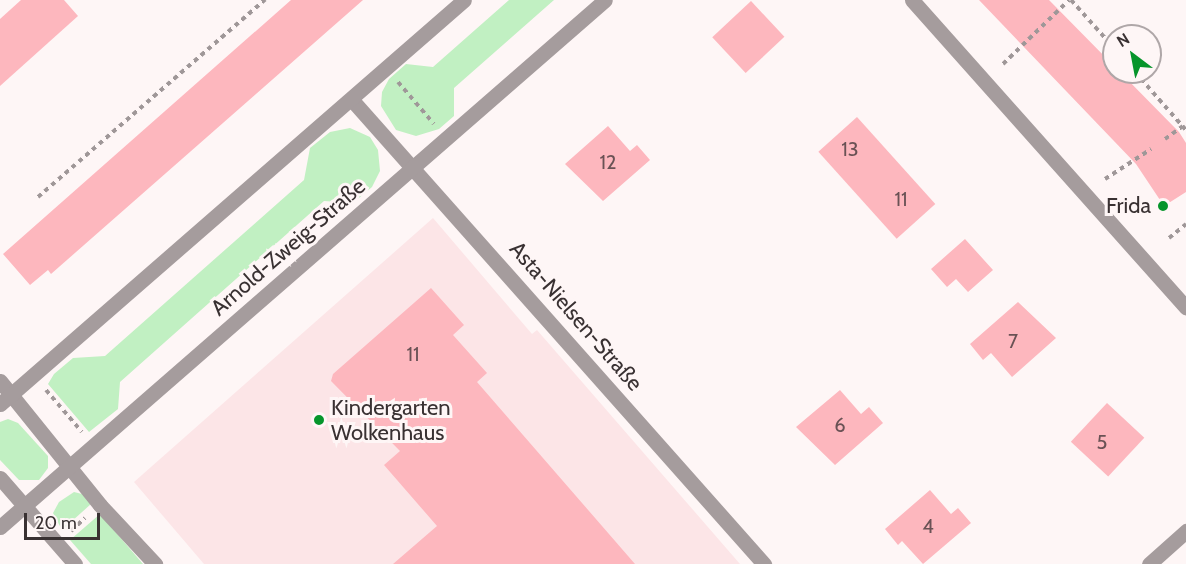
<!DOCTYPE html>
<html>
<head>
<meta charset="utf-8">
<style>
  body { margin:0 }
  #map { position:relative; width:1186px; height:564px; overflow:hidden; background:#fef6f6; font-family:Cabin,sans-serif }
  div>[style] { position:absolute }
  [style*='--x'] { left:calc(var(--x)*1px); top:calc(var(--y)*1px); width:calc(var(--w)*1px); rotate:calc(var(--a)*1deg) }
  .built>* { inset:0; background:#fce5e7 }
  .green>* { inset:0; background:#c1f0c2 }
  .building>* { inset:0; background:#fdb7be; transform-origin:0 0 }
  .path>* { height:4px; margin-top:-2px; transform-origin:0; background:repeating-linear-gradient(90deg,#9f9798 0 4.5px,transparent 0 9px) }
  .minor>* { height:15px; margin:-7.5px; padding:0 7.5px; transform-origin:7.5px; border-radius:7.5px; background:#a59c9d }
  .dots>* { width:16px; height:16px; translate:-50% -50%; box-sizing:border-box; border:3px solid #fef6f6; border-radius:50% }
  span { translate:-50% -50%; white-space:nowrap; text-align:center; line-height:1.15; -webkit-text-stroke:6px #fef6f6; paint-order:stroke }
  .number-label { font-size:20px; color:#6a5255 }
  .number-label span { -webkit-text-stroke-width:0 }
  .poi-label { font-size:22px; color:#393132 }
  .right { translate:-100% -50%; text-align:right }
  .left { translate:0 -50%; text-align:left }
  .street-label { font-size:22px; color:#393132 }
  .north { position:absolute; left:1102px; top:24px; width:60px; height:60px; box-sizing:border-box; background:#fef6f6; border:2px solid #afa7a8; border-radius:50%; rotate:328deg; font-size:16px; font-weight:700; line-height:24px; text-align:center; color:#393132 }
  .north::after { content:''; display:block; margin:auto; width:21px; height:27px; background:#06952b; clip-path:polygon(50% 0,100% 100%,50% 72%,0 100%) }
  .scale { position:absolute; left:24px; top:513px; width:76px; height:27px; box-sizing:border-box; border:3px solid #393132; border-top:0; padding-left:8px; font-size:18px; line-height:21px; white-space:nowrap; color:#393132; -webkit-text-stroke:4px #fef6f6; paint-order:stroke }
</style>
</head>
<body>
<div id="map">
  <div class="built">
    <i style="clip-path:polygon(433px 218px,532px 334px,537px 330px,740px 564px,204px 564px,134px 482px)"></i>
  </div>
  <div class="green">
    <i style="clip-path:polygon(509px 0,554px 0,454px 88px,454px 116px,439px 129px,416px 136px,396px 130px,381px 106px,382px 92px,389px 79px,406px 64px,433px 67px)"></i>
    <i style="clip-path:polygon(350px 128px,370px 137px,378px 150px,380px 171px,372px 187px,353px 203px,324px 201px,120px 382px,118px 409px,89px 432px,48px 384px,54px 374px,73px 358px,105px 356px,304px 180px,310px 148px,330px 132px)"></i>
    <i style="clip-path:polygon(8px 419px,18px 423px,48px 456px,48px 468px,39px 480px,19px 480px,0 460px,0 422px)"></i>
    <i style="clip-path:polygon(74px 492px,82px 494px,91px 504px,62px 530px,53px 513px,59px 502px)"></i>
    <i style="clip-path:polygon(100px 514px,143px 564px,91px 564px,70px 540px)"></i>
  </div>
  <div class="building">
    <i style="clip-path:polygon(21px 0,64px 0,78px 16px,0 86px,0 19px)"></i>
    <i style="clip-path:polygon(291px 0,363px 0,51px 274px,48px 270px,30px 285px,3px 254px)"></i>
    <i style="clip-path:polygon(979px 0,1049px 0,1114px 66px,1114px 72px,1120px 72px,1179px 132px,1186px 143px,1186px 192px,1164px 206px,1136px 164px)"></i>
    <i style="left:751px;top:1px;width:49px;height:53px;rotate:47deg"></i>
    <i style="left:857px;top:117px;width:117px;height:52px;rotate:48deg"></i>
    <i style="clip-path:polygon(608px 126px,630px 151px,637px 145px,650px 160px,603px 201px,565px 164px)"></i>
    <i style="clip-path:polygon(965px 239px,993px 270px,968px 292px,956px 279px,947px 287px,931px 269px)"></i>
    <i style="clip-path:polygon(431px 288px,464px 325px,453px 335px,487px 373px,477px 382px,635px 564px,393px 564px,437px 526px,384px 465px,400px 451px,331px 381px,333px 374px)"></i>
    <i style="clip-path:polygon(1018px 302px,1056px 338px,1012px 377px,991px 353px,983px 360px,970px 344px)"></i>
    <i style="clip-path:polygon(840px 390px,861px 414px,869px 407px,883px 423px,835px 465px,796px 427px)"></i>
    <i style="left:1107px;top:403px;width:51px;height:53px;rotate:43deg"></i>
    <i style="clip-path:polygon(930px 490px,951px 514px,958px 508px,971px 523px,923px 564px,902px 541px,898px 545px,885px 529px)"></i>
  </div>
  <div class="path">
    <i style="--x:1071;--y:0;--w:64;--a:48.1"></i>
    <i style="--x:1003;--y:64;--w:92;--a:-44.1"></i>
    <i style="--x:1135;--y:72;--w:77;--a:48.7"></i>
    <i style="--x:398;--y:82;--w:55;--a:49.4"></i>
    <i style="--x:1165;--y:139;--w:22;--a:-36"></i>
    <i style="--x:1105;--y:179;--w:55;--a:-33.1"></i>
    <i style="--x:38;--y:197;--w:301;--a:-41"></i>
    <i style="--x:1169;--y:238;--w:22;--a:-39"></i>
    <i style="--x:46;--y:390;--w:55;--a:49.4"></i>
    <i style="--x:71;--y:531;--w:19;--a:-43"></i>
  </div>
  <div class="minor">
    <i style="--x:912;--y:0;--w:412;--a:48.3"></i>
    <i style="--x:352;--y:100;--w:621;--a:48.4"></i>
    <i style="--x:0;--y:381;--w:159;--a:51.1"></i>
    <i style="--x:100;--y:505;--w:81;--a:47"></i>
    <i style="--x:0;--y:404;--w:615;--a:-41.05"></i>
    <i style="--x:0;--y:478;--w:114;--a:48.9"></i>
    <i style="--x:0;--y:527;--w:802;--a:-41.06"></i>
    <i style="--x:1149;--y:564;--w:50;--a:-41.7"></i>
  </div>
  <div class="dots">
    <i style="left:1163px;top:206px;background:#06952b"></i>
    <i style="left:319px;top:420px;background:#06952b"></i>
  </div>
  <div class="number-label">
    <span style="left:850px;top:149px">13</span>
    <span style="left:608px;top:162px">12</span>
    <span style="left:901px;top:199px">11</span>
    <span style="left:1013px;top:341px">7</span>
    <span style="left:413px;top:354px">11</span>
    <span style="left:840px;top:425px">6</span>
    <span style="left:1102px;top:442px">5</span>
    <span style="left:928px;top:526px">4</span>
  </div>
  <div class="poi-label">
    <span class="right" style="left:1151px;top:206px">Frida</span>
    <span class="left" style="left:331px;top:420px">Kindergarten<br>Wolkenhaus</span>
  </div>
  <div class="street-label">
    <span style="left:288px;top:247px;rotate:-41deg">Arnold-Zweig-Straße</span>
    <span style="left:576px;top:316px;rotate:49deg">Asta-Nielsen-Straße</span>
  </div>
  <div class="north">N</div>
  <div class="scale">20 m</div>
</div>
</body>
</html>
